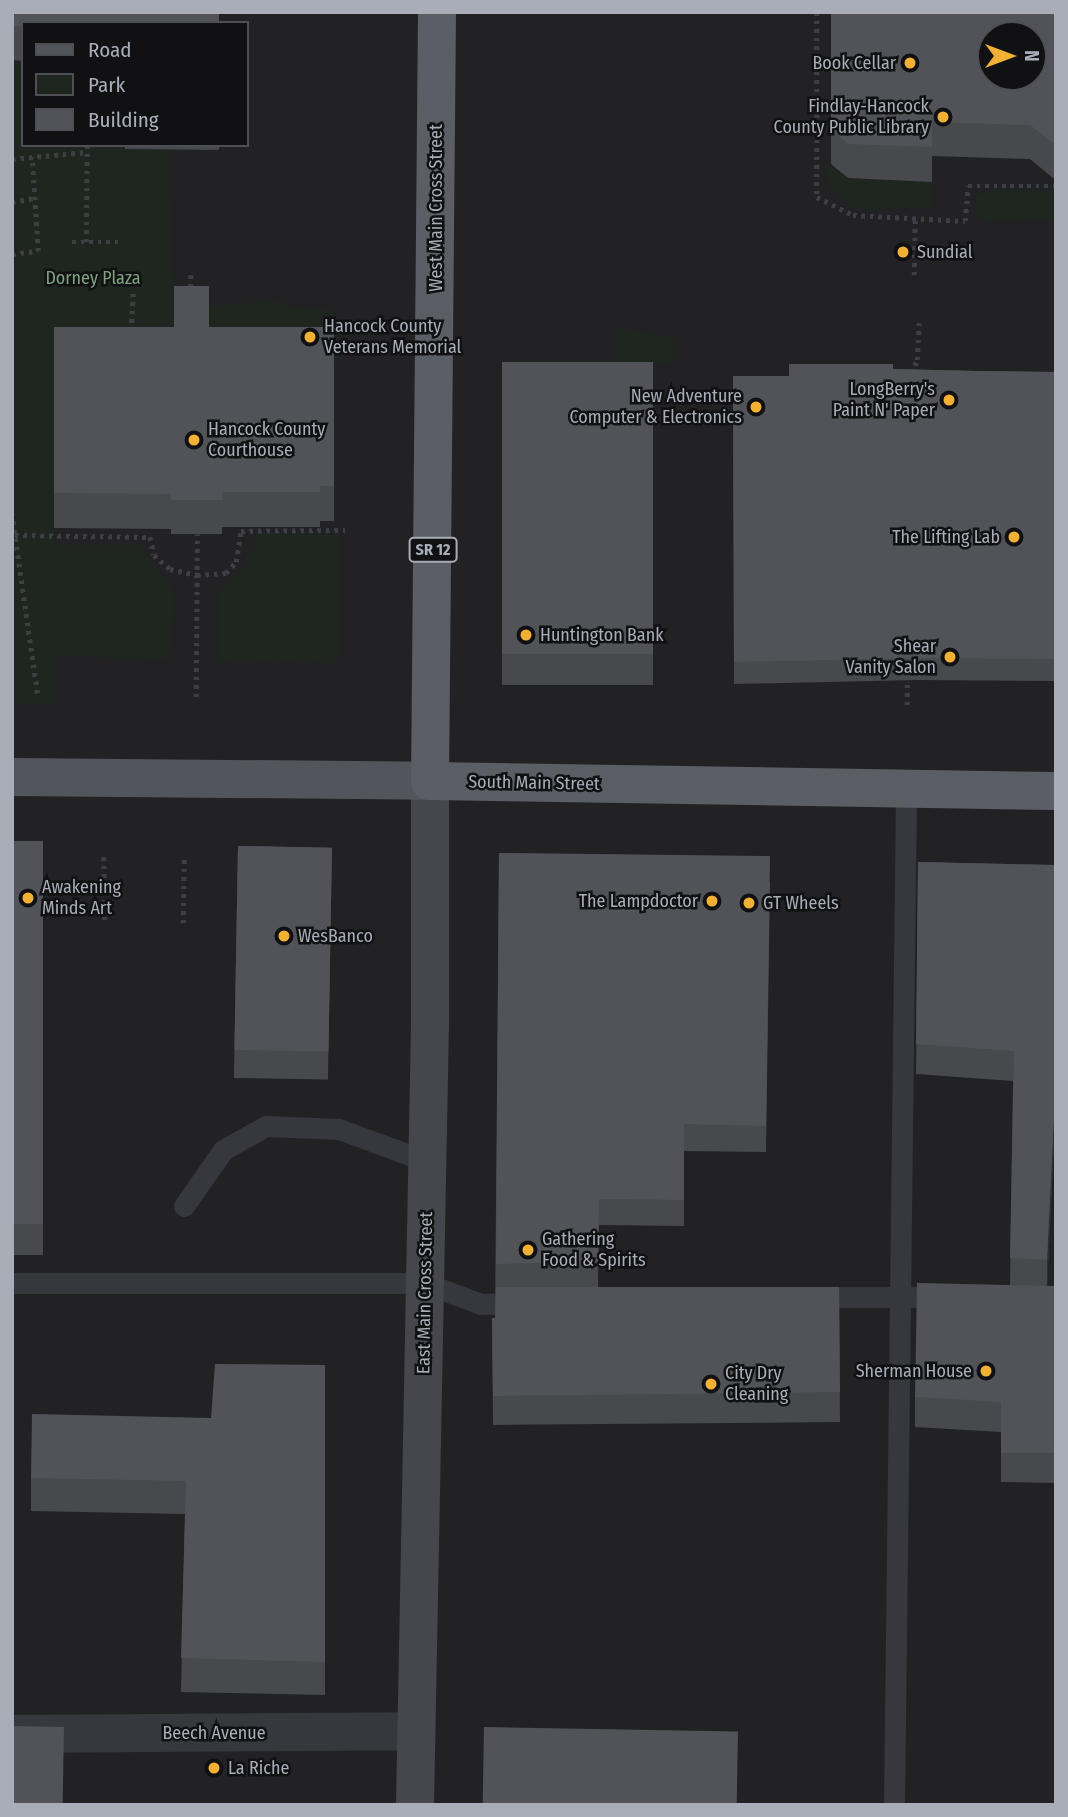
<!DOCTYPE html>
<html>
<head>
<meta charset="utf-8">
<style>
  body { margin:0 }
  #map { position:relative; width:1068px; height:1817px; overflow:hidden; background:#161618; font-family:"Fira Sans Condensed",sans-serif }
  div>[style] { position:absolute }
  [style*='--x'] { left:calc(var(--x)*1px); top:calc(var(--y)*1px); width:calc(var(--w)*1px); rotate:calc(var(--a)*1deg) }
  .built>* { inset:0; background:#222225 }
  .green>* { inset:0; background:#1e261f }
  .path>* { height:4.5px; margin-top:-2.25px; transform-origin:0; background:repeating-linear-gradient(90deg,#3d3f44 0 3.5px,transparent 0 8.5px) }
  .service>* { height:21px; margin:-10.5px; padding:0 10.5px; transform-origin:10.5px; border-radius:10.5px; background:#37383d }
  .tertiary>* { height:38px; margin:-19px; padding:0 19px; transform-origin:19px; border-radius:19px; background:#37383d }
  .secondary>* { height:38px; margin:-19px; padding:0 19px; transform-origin:19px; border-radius:19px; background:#45474d }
  .primary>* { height:38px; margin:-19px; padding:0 19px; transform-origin:19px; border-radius:19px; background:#53555c }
  .trunk>* { height:38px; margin:-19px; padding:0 19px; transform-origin:19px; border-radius:19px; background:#5b5e65 }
  .wall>* { inset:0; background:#47494d; transform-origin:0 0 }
  .shaded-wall>* { inset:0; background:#2f3033 }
  .building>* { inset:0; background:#525359; transform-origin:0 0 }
  .dots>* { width:19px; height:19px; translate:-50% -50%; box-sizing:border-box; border:4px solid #111113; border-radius:50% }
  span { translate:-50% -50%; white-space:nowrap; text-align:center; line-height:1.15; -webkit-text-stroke:5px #111113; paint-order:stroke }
  .shield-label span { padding:2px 5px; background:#111113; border:2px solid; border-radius:5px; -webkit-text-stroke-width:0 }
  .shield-label { font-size:16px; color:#a8adb8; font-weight:700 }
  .poi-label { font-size:18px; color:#a8adb8 }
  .right { translate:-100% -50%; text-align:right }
  .left { translate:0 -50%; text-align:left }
  .street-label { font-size:18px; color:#a8adb8 }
  .park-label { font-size:18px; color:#7fa381 }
  .frame { position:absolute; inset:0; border:14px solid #a8adb8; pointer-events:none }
  .legend { position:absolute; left:21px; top:21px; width:228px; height:126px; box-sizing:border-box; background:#111113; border:2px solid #4d4f55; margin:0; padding:9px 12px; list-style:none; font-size:21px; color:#a8adb8 }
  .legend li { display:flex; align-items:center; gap:14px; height:35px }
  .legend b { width:35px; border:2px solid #4d4f55 }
  .north { position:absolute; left:977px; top:21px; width:70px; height:70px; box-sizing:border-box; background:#111113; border:2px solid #4d4f55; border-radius:50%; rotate:90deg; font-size:19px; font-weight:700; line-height:28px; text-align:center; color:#a8adb8 }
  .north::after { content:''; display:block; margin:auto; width:24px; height:32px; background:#f2b134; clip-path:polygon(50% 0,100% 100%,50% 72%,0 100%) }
</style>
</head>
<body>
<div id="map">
  <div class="built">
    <i style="clip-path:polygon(evenodd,12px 12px,1056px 12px,1056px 1805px,12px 1805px,12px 12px,23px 23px,247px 23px,247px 145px,23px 145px,23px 23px,12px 12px,991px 35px,1033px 35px,1033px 77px,991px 77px,991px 35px)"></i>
  </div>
  <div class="green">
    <i style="clip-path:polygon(12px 60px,23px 61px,23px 145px,125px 145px,125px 149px,170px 149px,174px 361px,54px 362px,54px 545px,141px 545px,156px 569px,171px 582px,174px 599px,170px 660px,54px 655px,54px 705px,12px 705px)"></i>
    <i style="clip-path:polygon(825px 164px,831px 164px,848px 178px,932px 182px,932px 208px,858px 210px,829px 187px)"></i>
    <i style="clip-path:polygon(994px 190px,1055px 191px,1056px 220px,983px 221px,976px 215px,976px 195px)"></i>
    <i style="clip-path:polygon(280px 300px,286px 307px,330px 309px,337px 317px,338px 363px,209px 362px,203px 310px,210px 306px)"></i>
    <i style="clip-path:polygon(617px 327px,674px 339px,674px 363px,615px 364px)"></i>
    <i style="clip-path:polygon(255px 534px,340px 535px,339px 655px,330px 663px,218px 662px,219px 593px,225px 583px,245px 568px,248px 551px,254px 548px)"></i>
  </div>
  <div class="path">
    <i style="--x:817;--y:12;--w:185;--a:90"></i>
    <i style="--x:817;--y:197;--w:40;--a:26.6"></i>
    <i style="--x:853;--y:215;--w:112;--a:3.1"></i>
    <i style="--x:965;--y:221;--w:35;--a:-85"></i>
    <i style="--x:968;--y:186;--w:88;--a:0"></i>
    <i style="--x:12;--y:159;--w:75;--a:-5.3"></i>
    <i style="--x:12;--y:202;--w:23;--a:-10"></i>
    <i style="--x:72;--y:242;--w:46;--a:0"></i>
    <i style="--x:86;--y:242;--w:97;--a:-89.4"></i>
    <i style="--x:12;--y:254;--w:26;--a:-7"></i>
    <i style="--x:38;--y:251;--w:94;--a:-93.7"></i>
    <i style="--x:191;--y:275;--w:16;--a:90"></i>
    <i style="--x:914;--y:275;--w:54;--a:-88.9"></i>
    <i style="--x:131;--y:331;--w:38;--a:-87"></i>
    <i style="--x:911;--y:373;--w:14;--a:-65"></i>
    <i style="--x:917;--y:360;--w:37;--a:-87"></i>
    <i style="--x:12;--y:513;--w:184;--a:81.9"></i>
    <i style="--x:15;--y:535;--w:135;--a:0.8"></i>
    <i style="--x:150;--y:537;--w:18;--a:77"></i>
    <i style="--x:154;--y:555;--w:21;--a:41"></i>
    <i style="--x:170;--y:569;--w:28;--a:13"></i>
    <i style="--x:197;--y:575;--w:29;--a:-4"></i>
    <i style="--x:226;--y:573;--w:15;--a:-48"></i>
    <i style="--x:236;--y:562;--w:31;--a:-81"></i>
    <i style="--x:241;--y:531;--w:104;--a:-0.6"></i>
    <i style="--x:196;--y:697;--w:163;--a:-89.6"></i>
    <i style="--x:907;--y:705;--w:30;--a:-90"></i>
    <i style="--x:104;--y:857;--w:63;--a:89.1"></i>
    <i style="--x:183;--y:923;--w:65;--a:-89.1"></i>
  </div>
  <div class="service">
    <i style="--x:184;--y:1206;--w:68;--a:-55.1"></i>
    <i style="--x:223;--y:1150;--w:49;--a:-29.2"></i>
    <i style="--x:266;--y:1126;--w:73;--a:2.4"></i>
    <i style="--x:339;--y:1129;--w:95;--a:20.3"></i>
    <i style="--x:12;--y:1283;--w:413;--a:0"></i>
    <i style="--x:425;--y:1283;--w:60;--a:20.6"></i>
    <i style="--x:481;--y:1304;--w:41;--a:-1.4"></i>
    <i style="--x:813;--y:1297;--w:132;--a:0"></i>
    <i style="--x:894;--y:1805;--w:1017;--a:-89.32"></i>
  </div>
  <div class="tertiary">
    <i style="--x:12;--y:1734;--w:404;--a:-0.4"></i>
  </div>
  <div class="secondary">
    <i style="--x:415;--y:1805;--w:782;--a:-88.9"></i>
    <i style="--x:430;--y:1023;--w:242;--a:-90"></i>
  </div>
  <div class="primary">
    <i style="--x:12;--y:777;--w:418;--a:0.5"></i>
  </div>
  <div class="trunk">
    <i style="--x:437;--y:12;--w:769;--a:90.52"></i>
    <i style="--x:430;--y:781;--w:626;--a:0.92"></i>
  </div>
  <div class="wall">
    <i style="clip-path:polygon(12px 12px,23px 23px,23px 61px,12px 60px)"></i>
    <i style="clip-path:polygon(831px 12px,1056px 12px,1056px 178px,1053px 178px,1030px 159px,932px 156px,932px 182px,848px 178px,831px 164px)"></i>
    <i style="clip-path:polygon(125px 145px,219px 145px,219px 150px,125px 149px)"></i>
    <i style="clip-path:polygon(54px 327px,334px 327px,334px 521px,320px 521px,320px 527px,222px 527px,222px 534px,171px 534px,171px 529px,54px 528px)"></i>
    <i style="left:502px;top:362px;width:151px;height:323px"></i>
    <i style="clip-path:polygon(893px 369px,976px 371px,1056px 372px,1056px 681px,917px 680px,734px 684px,733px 376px,789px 376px)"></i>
    <i style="left:12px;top:841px;width:31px;height:414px"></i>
    <i style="left:238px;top:846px;width:94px;height:232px;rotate:1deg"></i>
    <i style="clip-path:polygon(499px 853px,770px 882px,766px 1152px,684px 1151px,684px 1226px,599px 1225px,598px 1287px,839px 1287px,840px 1422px,493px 1425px,492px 1318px,495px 1318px)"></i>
    <i style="clip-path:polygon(918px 862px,1056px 865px,1056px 1102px,1047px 1286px,1056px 1286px,1056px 1483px,1001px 1482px,1001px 1432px,915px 1427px,915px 1397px,1010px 1285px,1013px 1081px,916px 1074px)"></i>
    <i style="clip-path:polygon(325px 1365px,325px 1695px,181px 1692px,185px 1514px,31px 1511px,31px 1478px,211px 1418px)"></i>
  </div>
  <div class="shaded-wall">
    <i style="clip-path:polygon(1056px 1073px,1056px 1102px,1047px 1289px,1047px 1260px)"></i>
  </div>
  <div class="building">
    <i style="clip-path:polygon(12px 12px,219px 12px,219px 23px,23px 23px,23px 26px,12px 26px)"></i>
    <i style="clip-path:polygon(evenodd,831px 12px,1056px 12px,1056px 143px,1053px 143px,1030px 125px,932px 122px,932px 147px,848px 144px,831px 129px,831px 12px,991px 35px,1033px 35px,1033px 77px,991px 77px,991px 35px)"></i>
    <i style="clip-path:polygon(174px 286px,209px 286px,209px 327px,334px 327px,334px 486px,320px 486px,320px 492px,222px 492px,222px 500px,171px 500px,171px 494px,54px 493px,54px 327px,174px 327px)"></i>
    <i style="left:502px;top:362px;width:151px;height:292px"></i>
    <i style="clip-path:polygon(789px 364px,893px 364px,893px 369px,976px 371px,1056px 372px,1056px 659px,917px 658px,734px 662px,733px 376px,789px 376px)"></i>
    <i style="left:12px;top:841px;width:31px;height:383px"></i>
    <i style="left:238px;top:846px;width:94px;height:204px;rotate:1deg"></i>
    <i style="clip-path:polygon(499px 853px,770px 856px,766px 1126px,684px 1124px,684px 1200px,599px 1199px,598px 1262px,496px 1264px)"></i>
    <i style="clip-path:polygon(918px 862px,1056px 865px,1056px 1073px,1047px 1260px,1010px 1258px,1014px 1051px,916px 1044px)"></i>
    <i style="clip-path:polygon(917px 1283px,1056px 1286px,1056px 1453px,1001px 1453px,1001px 1402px,915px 1397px)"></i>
    <i style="clip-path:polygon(496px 1287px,839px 1287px,840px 1392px,493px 1396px,492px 1318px,495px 1318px)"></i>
    <i style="clip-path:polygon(215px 1364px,325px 1365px,325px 1662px,181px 1658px,186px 1481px,31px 1478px,32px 1414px,211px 1418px)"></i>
    <i style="left:12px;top:1726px;width:52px;height:79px;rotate:1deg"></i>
    <i style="left:484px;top:1727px;width:254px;height:78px;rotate:1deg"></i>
  </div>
  <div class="dots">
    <i style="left:910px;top:63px;background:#f2b134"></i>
    <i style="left:943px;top:117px;background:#f2b134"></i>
    <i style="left:903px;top:252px;background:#f2b134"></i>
    <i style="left:310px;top:337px;background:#f2b134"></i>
    <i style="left:949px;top:400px;background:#f2b134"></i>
    <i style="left:756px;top:407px;background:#f2b134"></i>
    <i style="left:194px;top:440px;background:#f2b134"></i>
    <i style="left:1014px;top:537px;background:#f2b134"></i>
    <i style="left:526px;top:635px;background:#f2b134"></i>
    <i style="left:950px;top:657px;background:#f2b134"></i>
    <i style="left:28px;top:898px;background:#f2b134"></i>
    <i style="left:712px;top:901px;background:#f2b134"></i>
    <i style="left:749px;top:903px;background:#f2b134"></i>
    <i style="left:284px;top:936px;background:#f2b134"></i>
    <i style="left:528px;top:1250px;background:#f2b134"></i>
    <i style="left:986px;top:1371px;background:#f2b134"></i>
    <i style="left:711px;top:1384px;background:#f2b134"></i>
    <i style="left:214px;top:1768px;background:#f2b134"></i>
  </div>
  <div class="shield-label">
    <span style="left:433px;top:550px">SR 12</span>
  </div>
  <div class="poi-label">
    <span class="right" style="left:896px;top:63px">Book Cellar</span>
    <span class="right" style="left:929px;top:117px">Findlay-Hancock<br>County Public Library</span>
    <span class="left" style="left:917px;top:252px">Sundial</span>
    <span class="left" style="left:324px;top:337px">Hancock County<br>Veterans Memorial</span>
    <span class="right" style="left:935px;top:400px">LongBerry's<br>Paint N' Paper</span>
    <span class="right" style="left:742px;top:407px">New Adventure<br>Computer &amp; Electronics</span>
    <span class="left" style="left:208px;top:440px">Hancock County<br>Courthouse</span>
    <span class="right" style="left:1000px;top:537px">The Lifting Lab</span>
    <span class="left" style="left:540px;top:635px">Huntington Bank</span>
    <span class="right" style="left:936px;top:657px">Shear<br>Vanity Salon</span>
    <span class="left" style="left:42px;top:898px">Awakening<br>Minds Art</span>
    <span class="right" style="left:698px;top:901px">The Lampdoctor</span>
    <span class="left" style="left:763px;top:903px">GT Wheels</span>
    <span class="left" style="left:298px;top:936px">WesBanco</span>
    <span class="left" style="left:542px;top:1250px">Gathering<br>Food &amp; Spirits</span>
    <span class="right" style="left:972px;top:1371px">Sherman House</span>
    <span class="left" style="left:725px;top:1384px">City Dry<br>Cleaning</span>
    <span class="left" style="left:228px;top:1768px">La Riche</span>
  </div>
  <div class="street-label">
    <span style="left:436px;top:208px;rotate:-90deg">West Main Cross Street</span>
    <span style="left:534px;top:783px;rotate:1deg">South Main Street</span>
    <span style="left:425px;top:1293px;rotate:-89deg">East Main Cross Street</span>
    <span style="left:214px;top:1733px">Beech Avenue</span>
  </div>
  <div class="park-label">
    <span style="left:93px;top:278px">Dorney Plaza</span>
  </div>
  <div class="frame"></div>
  <ul class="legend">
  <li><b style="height:9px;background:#53555c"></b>Road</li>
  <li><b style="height:19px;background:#1e261f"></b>Park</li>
  <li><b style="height:19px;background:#525359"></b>Building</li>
  </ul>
  <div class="north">N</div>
</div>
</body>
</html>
